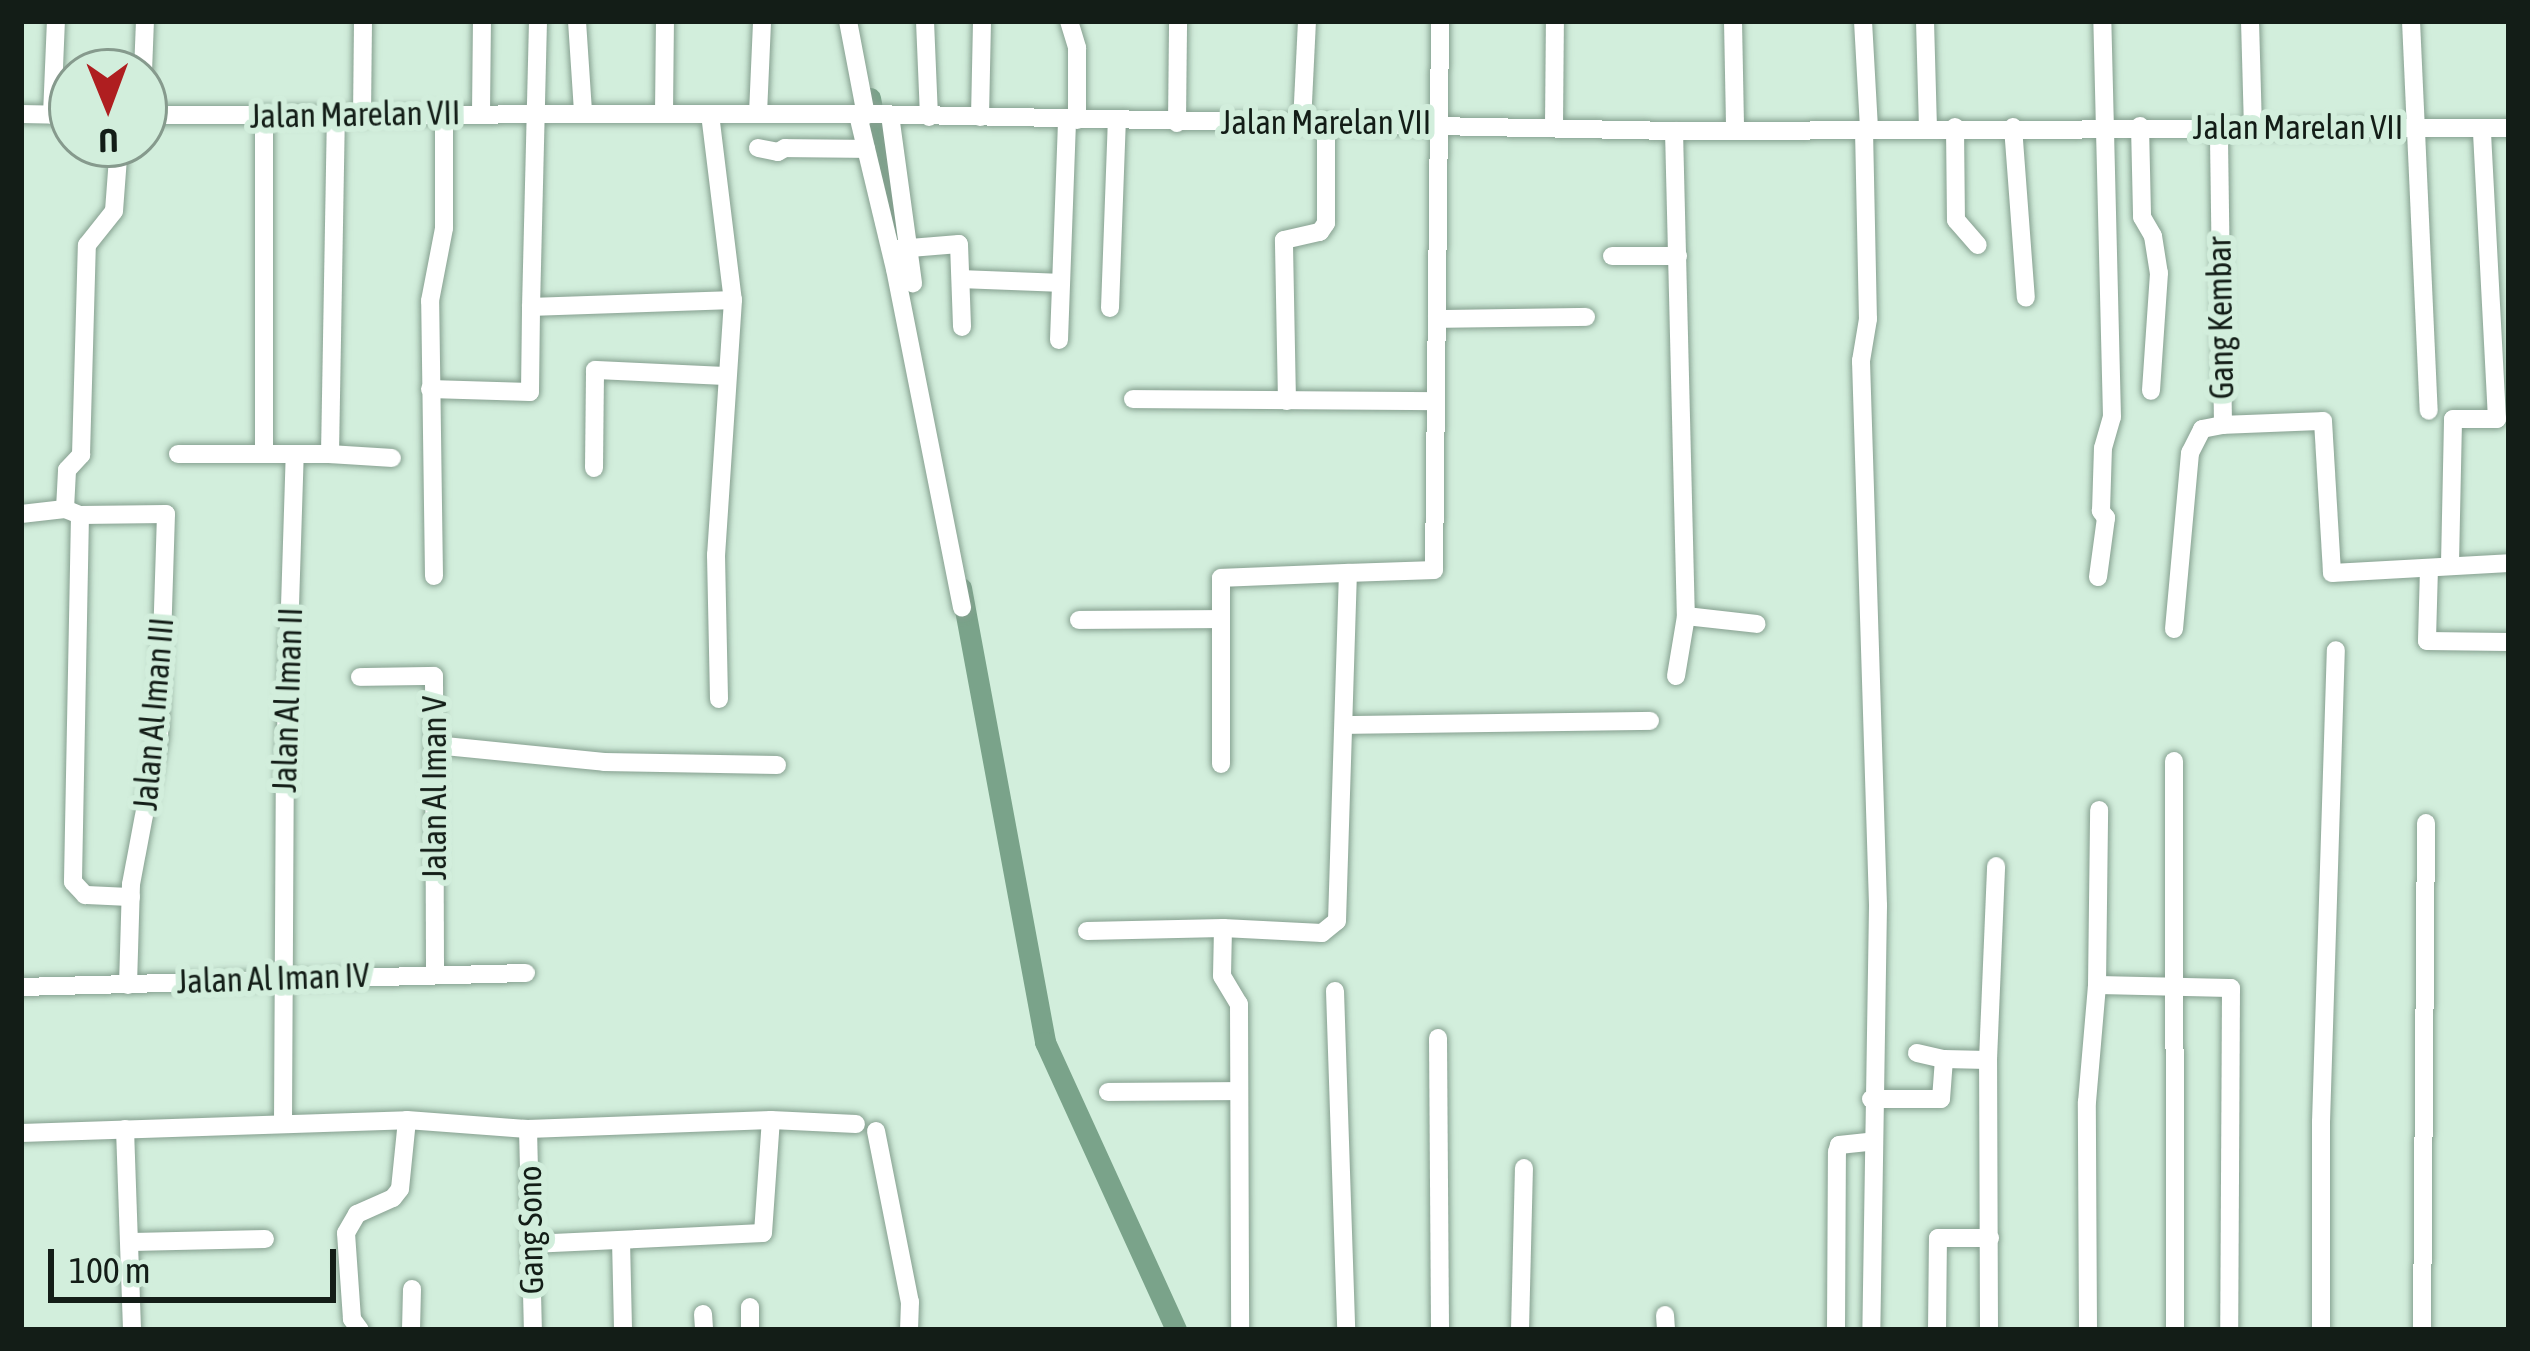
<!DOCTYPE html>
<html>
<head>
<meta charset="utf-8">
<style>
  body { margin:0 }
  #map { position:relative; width:2530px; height:1351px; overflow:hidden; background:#d2eedc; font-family:"Asap Condensed",sans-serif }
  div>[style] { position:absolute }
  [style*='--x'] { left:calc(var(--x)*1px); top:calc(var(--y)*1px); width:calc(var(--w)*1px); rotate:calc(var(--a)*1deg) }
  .canal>* { height:21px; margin:-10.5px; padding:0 10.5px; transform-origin:10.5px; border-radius:10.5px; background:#7aa38a }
  .roads { filter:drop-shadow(0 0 3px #859f8f) drop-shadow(0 0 3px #859f8f) }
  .street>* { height:18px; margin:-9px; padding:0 9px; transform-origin:9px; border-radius:9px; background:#fff }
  span { translate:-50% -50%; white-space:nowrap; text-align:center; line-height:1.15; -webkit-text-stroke:12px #d2eedc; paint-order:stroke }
  .street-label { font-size:33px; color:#131d17 }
  .frame { position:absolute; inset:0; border:24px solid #131d17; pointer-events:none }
  .north { position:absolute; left:48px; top:48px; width:120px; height:120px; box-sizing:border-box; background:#d2eedc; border:3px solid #869a8d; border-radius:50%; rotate:179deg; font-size:33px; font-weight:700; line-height:48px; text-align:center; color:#131d17 }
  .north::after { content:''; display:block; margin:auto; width:42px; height:54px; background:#af1e20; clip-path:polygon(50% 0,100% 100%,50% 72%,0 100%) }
  .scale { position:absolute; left:48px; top:1249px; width:288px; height:54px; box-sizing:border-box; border:6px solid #131d17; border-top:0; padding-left:15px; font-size:36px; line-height:42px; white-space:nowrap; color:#131d17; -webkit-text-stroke:9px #d2eedc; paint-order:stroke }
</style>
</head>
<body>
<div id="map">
  <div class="canal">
    <i style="--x:870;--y:98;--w:161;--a:79.2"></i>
    <i style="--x:961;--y:588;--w:462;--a:79.5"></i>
    <i style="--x:1045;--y:1042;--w:316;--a:65.5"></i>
  </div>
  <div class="roads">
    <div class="street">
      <i style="--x:538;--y:21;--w:286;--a:91.4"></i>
      <i style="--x:531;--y:307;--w:202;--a:-2"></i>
      <i style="--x:577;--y:21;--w:91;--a:86.2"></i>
      <i style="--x:848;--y:21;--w:96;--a:79.2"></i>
      <i style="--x:925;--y:21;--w:96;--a:87.6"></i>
      <i style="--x:1069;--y:21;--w:28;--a:73"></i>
      <i style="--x:1077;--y:48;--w:72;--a:90"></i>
      <i style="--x:1733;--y:21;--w:109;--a:88.9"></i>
      <i style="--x:1863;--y:21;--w:108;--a:86.8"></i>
      <i style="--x:1925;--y:21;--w:108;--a:88.4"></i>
      <i style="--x:2250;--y:21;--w:106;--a:88.4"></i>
      <i style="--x:2411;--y:21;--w:390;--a:87.4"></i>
      <i style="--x:143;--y:72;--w:51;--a:-87.8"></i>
      <i style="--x:481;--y:113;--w:92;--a:-89.4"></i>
      <i style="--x:664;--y:113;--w:92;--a:-89.4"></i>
      <i style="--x:21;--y:114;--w:51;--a:1.1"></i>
      <i style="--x:710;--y:114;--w:187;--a:83"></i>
      <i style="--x:733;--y:300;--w:256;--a:93.8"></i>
      <i style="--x:716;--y:555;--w:144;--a:88.8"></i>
      <i style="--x:758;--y:114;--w:93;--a:-87.5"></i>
      <i style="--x:52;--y:115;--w:94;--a:-87.6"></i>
      <i style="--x:144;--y:115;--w:724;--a:-0.08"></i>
      <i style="--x:868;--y:114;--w:806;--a:1.21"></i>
      <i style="--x:1674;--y:131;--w:835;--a:-0.21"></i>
      <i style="--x:858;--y:115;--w:158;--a:76.5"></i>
      <i style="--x:895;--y:269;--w:345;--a:78.8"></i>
      <i style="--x:890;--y:115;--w:170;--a:82.2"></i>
      <i style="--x:264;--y:117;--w:337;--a:90"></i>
      <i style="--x:362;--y:117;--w:96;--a:-89.4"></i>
      <i style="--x:980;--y:117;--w:96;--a:-88.8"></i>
      <i style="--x:1177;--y:123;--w:102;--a:-89.4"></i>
      <i style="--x:1302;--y:123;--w:102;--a:-87.2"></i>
      <i style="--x:1554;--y:126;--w:105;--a:-89.5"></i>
      <i style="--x:2140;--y:126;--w:91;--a:88.7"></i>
      <i style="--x:2142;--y:217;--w:22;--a:60"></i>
      <i style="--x:2153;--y:236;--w:37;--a:81"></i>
      <i style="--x:2159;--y:273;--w:118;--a:93.9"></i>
      <i style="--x:1955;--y:127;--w:93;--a:89.4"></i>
      <i style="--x:1956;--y:220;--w:33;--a:49"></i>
      <i style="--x:2013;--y:127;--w:171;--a:85.7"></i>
      <i style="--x:1864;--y:130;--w:189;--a:88.8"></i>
      <i style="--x:1868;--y:319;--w:43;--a:99.5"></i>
      <i style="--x:1861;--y:361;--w:545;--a:88.21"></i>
      <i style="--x:1878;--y:906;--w:424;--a:90.9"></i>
      <i style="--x:1674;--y:131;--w:485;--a:88.6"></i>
      <i style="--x:1686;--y:616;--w:71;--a:6.4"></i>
      <i style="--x:758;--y:148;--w:20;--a:11"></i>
      <i style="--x:778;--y:152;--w:8;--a:-30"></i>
      <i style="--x:785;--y:148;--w:81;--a:0.7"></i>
      <i style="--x:898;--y:249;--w:61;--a:-4.7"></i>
      <i style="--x:959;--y:244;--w:83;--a:87.9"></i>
      <i style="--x:1612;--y:256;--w:66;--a:0"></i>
      <i style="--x:962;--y:279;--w:99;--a:2.3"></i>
      <i style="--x:1110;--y:308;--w:187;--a:-87.9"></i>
      <i style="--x:1437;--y:319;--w:149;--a:-0.8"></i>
      <i style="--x:1059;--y:340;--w:221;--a:-87.9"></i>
      <i style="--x:430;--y:389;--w:100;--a:1.7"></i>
      <i style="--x:530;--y:392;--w:85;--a:-89.3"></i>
      <i style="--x:1133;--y:399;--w:303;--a:0.4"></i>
      <i style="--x:1287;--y:401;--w:161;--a:-91.1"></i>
      <i style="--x:1284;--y:240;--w:37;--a:-13"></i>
      <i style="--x:1320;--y:232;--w:11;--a:-56"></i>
      <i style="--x:1326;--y:223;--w:101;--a:-90"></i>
      <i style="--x:2223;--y:425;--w:100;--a:-2.3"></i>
      <i style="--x:2323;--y:421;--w:152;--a:86.6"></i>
      <i style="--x:2332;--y:573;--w:177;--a:-3.2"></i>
      <i style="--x:178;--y:454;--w:152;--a:0"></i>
      <i style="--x:330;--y:454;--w:336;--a:-89"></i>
      <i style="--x:330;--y:454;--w:62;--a:3.7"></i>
      <i style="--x:594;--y:468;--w:98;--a:-89.4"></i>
      <i style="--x:595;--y:370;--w:132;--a:2.6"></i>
      <i style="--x:65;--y:509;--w:39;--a:-87"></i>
      <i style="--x:67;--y:470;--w:21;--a:-47"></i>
      <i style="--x:81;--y:455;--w:210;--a:-88.4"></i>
      <i style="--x:87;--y:245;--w:43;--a:-51.5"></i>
      <i style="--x:114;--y:211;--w:67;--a:-85.7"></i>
      <i style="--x:21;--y:514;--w:44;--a:-6.5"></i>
      <i style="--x:65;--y:509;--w:16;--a:22"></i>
      <i style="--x:80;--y:515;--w:86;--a:-0.7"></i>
      <i style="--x:166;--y:514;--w:222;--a:91.8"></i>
      <i style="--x:159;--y:736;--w:151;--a:100.7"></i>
      <i style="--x:131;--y:884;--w:101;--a:91.7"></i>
      <i style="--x:80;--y:515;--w:367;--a:91.1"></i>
      <i style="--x:73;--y:882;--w:18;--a:47"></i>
      <i style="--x:85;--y:895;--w:46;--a:2.5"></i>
      <i style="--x:2450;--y:564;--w:145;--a:-88.8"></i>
      <i style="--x:2453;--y:419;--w:44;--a:0"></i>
      <i style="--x:2497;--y:419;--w:291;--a:-93"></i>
      <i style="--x:2429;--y:568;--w:73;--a:91.6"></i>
      <i style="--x:2427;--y:641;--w:82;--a:0.7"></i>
      <i style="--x:434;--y:576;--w:275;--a:-90.8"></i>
      <i style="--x:430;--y:301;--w:74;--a:-79.1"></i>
      <i style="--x:444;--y:228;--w:114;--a:-90"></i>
      <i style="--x:2098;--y:577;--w:60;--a:-82.3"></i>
      <i style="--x:2106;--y:518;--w:9;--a:-126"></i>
      <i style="--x:2101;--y:511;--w:63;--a:-88.2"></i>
      <i style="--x:2103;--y:448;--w:32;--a:-74"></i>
      <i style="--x:2112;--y:417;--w:396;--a:-91.4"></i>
      <i style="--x:1079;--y:620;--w:141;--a:-0.4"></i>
      <i style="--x:2174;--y:629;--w:177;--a:-84.8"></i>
      <i style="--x:2190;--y:453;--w:27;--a:-63"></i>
      <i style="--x:2202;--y:429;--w:21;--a:-11"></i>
      <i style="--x:2223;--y:425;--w:297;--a:-90.8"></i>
      <i style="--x:1676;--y:676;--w:61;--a:-80.5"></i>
      <i style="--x:360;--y:677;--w:74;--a:-0.8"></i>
      <i style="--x:434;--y:676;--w:298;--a:89.8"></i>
      <i style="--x:1346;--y:725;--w:304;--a:-0.8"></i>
      <i style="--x:435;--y:745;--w:170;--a:5.7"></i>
      <i style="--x:604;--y:762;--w:173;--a:1"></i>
      <i style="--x:2174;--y:761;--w:569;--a:89.9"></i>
      <i style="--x:1221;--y:764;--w:186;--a:-90"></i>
      <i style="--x:1221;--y:578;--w:127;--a:-2.3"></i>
      <i style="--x:1223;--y:928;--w:48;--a:91.2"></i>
      <i style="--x:1222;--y:976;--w:33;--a:59"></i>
      <i style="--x:1239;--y:1004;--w:326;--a:89.8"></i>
      <i style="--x:1087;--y:931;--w:136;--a:-1.3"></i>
      <i style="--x:1223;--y:928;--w:99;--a:2.9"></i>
      <i style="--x:1322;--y:933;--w:19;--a:-39"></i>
      <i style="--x:1337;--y:921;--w:348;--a:-88.2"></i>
      <i style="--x:1348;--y:573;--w:86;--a:-2"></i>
      <i style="--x:1434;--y:570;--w:549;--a:-89.37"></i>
      <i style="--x:2097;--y:985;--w:134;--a:1.3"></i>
      <i style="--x:2231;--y:988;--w:342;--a:90.3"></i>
      <i style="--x:21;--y:987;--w:505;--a:-1.59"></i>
      <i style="--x:1335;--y:991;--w:339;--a:88.1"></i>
      <i style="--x:1438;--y:1038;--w:292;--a:89.6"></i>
      <i style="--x:1917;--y:1053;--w:28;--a:13"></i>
      <i style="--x:1108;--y:1092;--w:131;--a:-0.4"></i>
      <i style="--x:1871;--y:1099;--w:70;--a:0"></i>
      <i style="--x:1941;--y:1099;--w:40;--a:-85.7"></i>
      <i style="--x:1944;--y:1059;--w:44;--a:1.3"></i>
      <i style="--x:283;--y:1123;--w:358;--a:-89.7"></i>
      <i style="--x:285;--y:765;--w:311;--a:-88.2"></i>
      <i style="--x:125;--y:1129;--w:201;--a:88"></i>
      <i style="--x:528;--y:1129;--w:201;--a:88.6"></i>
      <i style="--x:876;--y:1131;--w:174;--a:78.8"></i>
      <i style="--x:910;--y:1302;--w:28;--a:92"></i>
      <i style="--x:21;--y:1133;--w:386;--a:-1.9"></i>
      <i style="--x:407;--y:1120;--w:121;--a:4.3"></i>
      <i style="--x:528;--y:1129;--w:243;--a:-2.1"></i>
      <i style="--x:771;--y:1120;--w:85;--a:2.7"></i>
      <i style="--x:621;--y:1240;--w:90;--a:88.7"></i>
      <i style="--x:132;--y:1242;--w:133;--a:-1.3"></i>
      <i style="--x:531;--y:1244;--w:232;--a:-2.7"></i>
      <i style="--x:763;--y:1233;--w:113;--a:-86"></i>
      <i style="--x:703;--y:1314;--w:16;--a:86"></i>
      <i style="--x:1665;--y:1315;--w:15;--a:86"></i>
      <i style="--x:360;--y:1330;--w:14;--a:-126"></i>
      <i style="--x:352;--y:1319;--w:86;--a:-94"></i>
      <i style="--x:346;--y:1233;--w:22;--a:-60"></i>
      <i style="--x:357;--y:1214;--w:39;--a:-24"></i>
      <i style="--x:393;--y:1198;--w:11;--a:-52"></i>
      <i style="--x:400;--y:1189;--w:69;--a:-84.2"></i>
      <i style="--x:411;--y:1330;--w:41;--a:-88.6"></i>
      <i style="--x:750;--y:1330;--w:23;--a:-90"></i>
      <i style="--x:1520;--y:1330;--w:162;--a:-88.6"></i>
      <i style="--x:1836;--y:1330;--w:178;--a:-89.7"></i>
      <i style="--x:1837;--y:1152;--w:7;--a:-74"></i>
      <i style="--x:1839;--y:1145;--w:31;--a:-6"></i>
      <i style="--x:1937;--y:1330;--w:92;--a:-89.4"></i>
      <i style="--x:1938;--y:1238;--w:52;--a:0"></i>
      <i style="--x:1989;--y:1330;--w:270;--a:-90.2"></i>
      <i style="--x:1988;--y:1060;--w:194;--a:-87.6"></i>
      <i style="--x:2088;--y:1330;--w:228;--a:-90.3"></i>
      <i style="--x:2087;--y:1102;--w:117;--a:-85.1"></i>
      <i style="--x:2097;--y:985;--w:175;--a:-89.3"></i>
      <i style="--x:2321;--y:1330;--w:208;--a:-90"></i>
      <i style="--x:2321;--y:1122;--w:472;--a:-88.2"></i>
      <i style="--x:2422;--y:1330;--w:507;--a:-89.55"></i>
    </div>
  </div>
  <div class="street-label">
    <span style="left:355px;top:115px;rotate:-1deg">Jalan Marelan VII</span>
    <span style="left:1326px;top:123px">Jalan Marelan VII</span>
    <span style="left:2298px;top:128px">Jalan Marelan VII</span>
    <span style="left:2221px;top:318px;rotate:-91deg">Gang Kembar</span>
    <span style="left:288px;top:700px;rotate:-88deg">Jalan Al Iman II</span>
    <span style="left:154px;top:714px;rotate:-85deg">Jalan Al Iman III</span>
    <span style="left:435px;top:788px;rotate:-90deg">Jalan Al Iman V</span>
    <span style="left:273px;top:979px;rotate:-2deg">Jalan Al Iman IV</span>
    <span style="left:531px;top:1230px;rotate:-91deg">Gang Sono</span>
  </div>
  <div class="frame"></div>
  <div class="north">U</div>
  <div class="scale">100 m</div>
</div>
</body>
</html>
